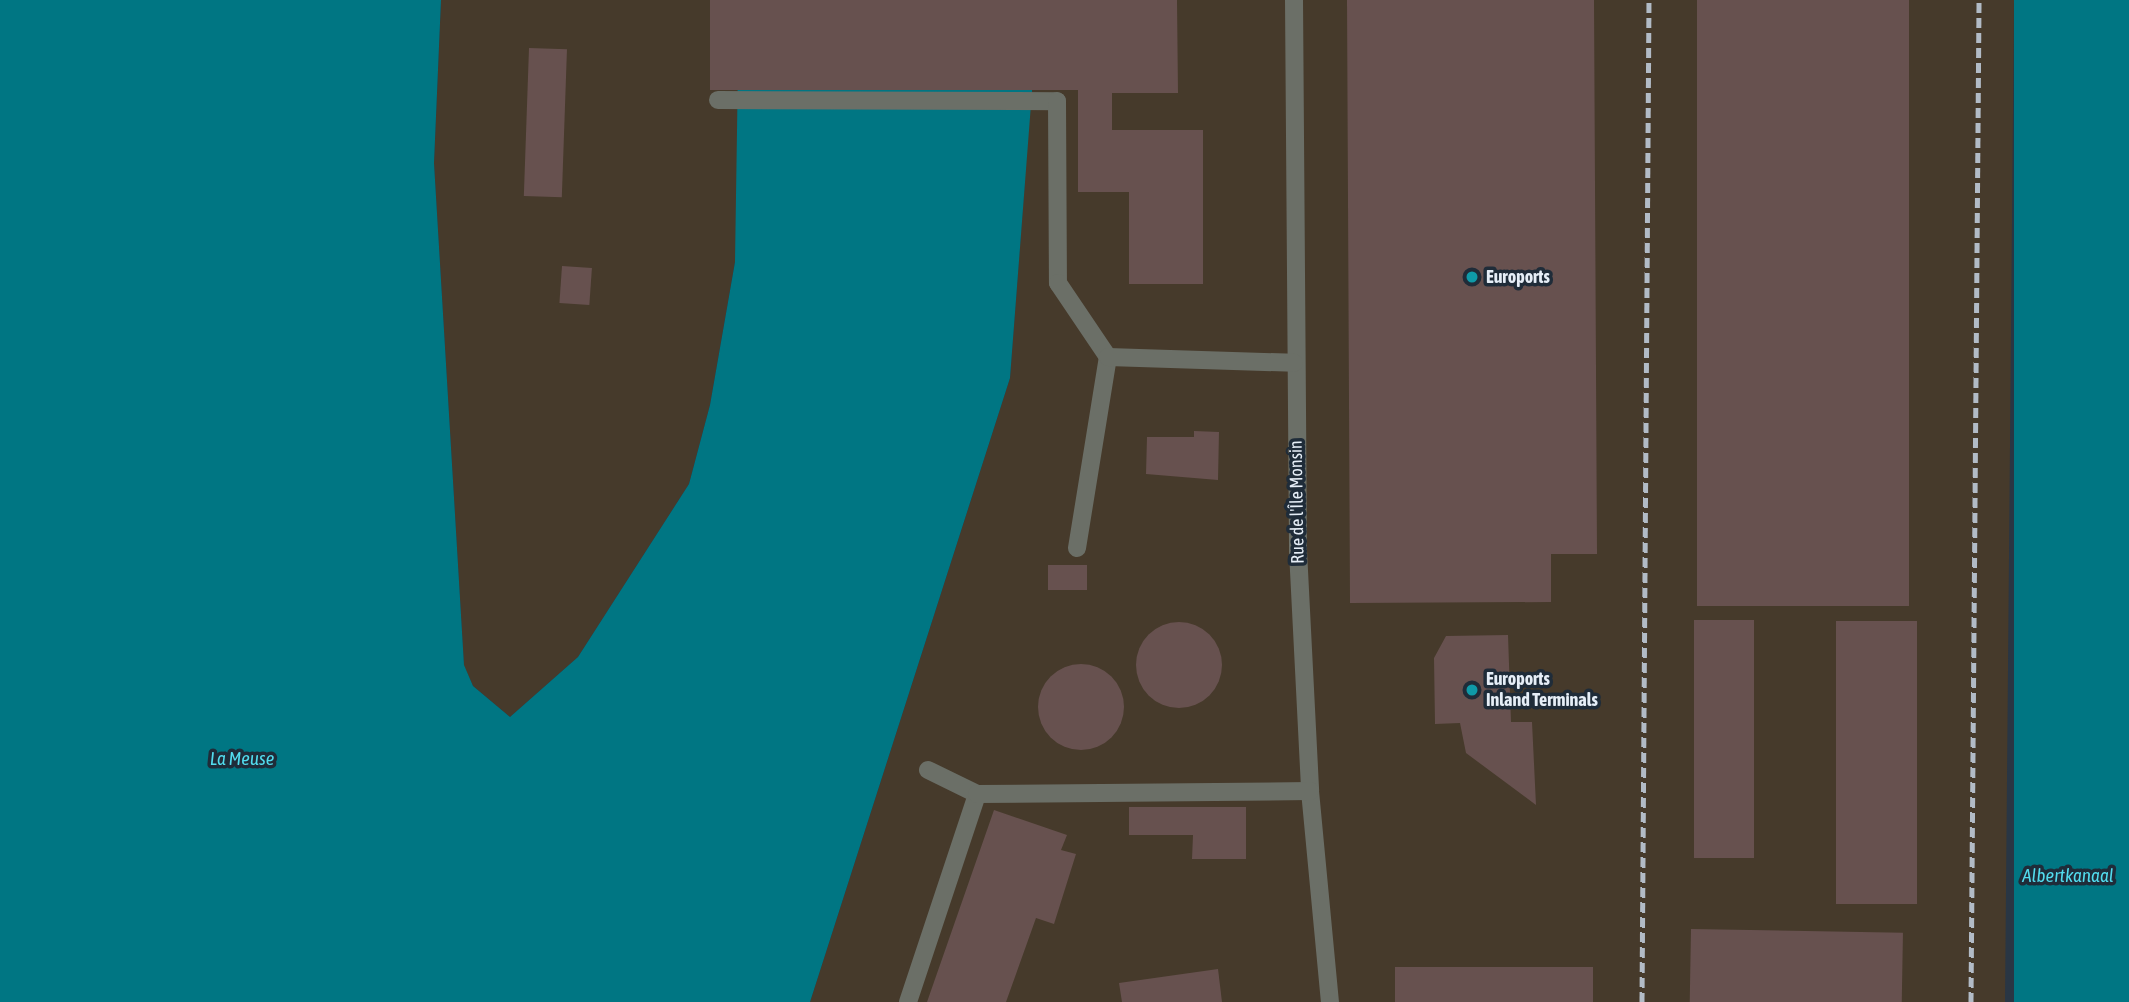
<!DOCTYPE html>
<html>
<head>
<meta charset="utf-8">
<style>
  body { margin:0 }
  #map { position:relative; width:2129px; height:1002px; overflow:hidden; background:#293644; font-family:"Asap Condensed",sans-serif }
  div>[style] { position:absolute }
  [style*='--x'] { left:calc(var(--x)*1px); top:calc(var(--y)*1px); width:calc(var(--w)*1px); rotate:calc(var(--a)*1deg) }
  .industrial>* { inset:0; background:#463a2b }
  .water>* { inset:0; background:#007683; transform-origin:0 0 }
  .building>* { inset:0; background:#67514f; transform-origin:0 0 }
  .round { border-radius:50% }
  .minor>* { height:18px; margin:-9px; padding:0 9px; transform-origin:9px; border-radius:9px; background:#6b6f67 }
  .rail>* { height:5px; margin-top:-2.5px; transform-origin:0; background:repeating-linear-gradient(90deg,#b2bbc6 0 10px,transparent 0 15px) }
  .dots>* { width:19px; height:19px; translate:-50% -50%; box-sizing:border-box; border:4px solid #1f2c39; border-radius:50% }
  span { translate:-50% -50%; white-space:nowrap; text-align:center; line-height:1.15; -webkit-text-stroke:7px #1f2c39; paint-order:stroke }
  .poi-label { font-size:18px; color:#e6eef7; font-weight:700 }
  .left { translate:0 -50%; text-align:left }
  .street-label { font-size:18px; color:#e6eef7 }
  .water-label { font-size:19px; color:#52dcee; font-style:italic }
</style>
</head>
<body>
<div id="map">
  <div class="industrial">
    <i style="clip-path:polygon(441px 0,2014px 0,2005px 1002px,810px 1002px,1010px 378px,1025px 180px,735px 262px,710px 405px,689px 484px,578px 657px,510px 717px,473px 686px,464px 666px,434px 163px)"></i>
  </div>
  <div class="water">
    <i style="clip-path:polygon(0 0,441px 0,434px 163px,464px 665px,473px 686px,510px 717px,578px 657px,689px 484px,710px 405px,735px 262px,739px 0,1039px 0,1010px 378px,810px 1002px,0 1002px)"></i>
    <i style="left:2014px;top:0;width:115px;height:1002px"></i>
  </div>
  <div class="building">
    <i style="clip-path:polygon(710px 0,1177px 0,1178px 93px,1112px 93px,1112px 130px,1203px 130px,1203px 284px,1129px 284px,1129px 192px,1078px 192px,1078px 90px,710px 90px)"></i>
    <i style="clip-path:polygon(1347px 0,1594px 0,1597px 554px,1551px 554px,1551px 602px,1350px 603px)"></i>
    <i style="left:1697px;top:0;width:212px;height:606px"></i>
    <i style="left:529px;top:48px;width:38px;height:148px;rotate:2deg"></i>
    <i style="left:562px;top:266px;width:30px;height:37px;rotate:4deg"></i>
    <i style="clip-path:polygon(1194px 431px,1219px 432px,1218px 480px,1146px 474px,1147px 437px,1194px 437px)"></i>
    <i style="left:1048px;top:565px;width:39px;height:25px"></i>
    <i style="left:1694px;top:620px;width:60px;height:238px"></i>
    <i style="left:1836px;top:621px;width:81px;height:283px"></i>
    <i class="round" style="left:1136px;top:622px;width:86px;height:86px"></i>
    <i style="clip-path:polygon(1508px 635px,1511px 722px,1532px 722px,1536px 805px,1466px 753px,1460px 723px,1435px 724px,1434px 658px,1446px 636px)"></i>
    <i class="round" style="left:1038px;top:664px;width:86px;height:86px"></i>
    <i style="clip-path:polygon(1129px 807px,1246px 807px,1246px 859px,1192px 859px,1193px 835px,1129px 835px)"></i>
    <i style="clip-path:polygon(994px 810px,1067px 835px,1061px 850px,1076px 854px,1054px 924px,1036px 918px,1006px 1002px,927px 1002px)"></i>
    <i style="left:1691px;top:929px;width:212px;height:73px;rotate:1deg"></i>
    <i style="left:1395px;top:967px;width:198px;height:35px"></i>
    <i style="clip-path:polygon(1218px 969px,1222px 1002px,1122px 1002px,1119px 983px)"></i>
  </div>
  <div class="minor">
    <i style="--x:1294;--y:0;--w:551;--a:89.58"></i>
    <i style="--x:1298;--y:551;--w:240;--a:87.1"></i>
    <i style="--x:1310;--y:791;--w:212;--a:84.6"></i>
    <i style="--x:718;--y:100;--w:339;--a:0.2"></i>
    <i style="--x:1057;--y:101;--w:182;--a:89.7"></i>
    <i style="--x:1058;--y:283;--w:89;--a:56"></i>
    <i style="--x:1077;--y:548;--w:193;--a:-80.8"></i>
    <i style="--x:1108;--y:357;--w:186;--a:1.8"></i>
    <i style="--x:928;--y:770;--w:55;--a:26.1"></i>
    <i style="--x:908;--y:1002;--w:219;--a:-71.6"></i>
    <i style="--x:977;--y:794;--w:333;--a:-0.5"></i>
  </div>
  <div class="rail">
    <i style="--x:1642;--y:1002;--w:1002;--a:-89.6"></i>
    <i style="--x:1971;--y:1002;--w:1002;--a:-89.54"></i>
  </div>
  <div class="dots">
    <i style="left:1472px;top:277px;background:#0f9aa8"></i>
    <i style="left:1472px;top:690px;background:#0f9aa8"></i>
  </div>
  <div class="poi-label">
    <span class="left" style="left:1486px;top:277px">Euroports</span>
    <span class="left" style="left:1486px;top:690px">Euroports<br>Inland Terminals</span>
  </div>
  <div class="street-label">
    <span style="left:1297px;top:502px;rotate:-91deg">Rue de l'Île Monsin</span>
  </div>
  <div class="water-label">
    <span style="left:242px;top:759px">La Meuse</span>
    <span style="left:2068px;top:876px">Albertkanaal</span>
  </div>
</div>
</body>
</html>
